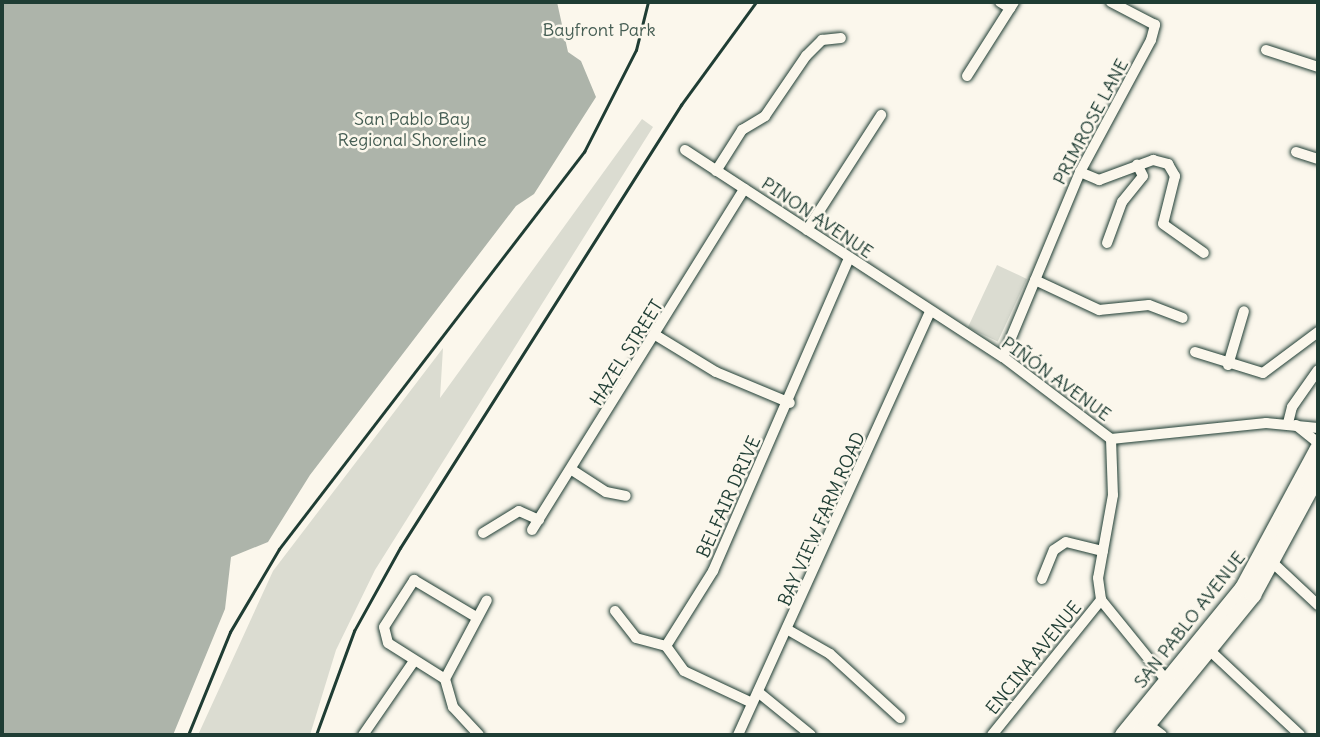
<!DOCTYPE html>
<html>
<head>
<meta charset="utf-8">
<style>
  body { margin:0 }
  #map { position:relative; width:1320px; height:737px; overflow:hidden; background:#fbf7ec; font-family:Delius,sans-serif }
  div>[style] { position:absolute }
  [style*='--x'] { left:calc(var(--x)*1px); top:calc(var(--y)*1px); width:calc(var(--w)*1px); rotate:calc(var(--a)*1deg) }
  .green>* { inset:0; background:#dbdcd1; transform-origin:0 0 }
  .water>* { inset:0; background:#adb4aa }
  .roads { filter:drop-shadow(0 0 2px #1f3d34) drop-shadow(0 0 2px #1f3d34) }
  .minor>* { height:10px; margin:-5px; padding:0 5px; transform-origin:5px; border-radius:5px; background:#fbf7ec }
  .primary>* { height:16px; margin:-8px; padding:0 8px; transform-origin:8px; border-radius:8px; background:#fbf7ec }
  .rail>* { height:2.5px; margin:-1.25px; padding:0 1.25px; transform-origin:1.25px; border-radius:1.25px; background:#1f3d34 }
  span { translate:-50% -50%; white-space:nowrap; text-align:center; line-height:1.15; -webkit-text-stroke:5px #fbf7ec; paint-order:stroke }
  .park-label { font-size:18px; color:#455d53 }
  .street-label { font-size:18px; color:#1f3d34 }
  .frame { position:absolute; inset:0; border:4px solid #1f3d34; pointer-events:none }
</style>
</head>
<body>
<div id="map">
  <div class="green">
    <i style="clip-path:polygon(642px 119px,653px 127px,375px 570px,336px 650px,310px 735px,198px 735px,273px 571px,443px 348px,440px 398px)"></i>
    <i style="left:997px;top:265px;width:33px;height:69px;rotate:25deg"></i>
  </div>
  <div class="water">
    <i style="clip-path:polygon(2px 2px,557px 2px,568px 52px,581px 61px,596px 97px,534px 194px,516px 206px,310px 475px,268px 542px,231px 557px,225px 609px,173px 735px,2px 735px)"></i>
  </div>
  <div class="roads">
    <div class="minor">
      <i style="--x:1000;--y:2;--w:12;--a:31"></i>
      <i style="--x:1266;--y:50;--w:55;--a:18.1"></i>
      <i style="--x:967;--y:76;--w:88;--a:-57.6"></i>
      <i style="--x:685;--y:150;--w:379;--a:33.1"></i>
      <i style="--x:1003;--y:357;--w:136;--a:37.2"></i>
      <i style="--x:1111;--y:439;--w:156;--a:-5.9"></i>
      <i style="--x:1266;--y:423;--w:52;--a:5.5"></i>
      <i style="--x:1296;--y:152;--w:23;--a:18"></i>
      <i style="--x:716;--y:171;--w:49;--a:-57.6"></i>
      <i style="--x:742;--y:130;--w:27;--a:-31"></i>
      <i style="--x:765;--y:116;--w:73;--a:-55.7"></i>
      <i style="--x:806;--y:56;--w:23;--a:-45"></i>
      <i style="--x:822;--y:40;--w:19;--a:-6"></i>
      <i style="--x:1080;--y:172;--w:21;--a:23"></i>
      <i style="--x:1099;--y:180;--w:58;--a:-20.3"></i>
      <i style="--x:1153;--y:160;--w:16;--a:15"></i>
      <i style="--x:1168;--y:164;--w:14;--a:60"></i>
      <i style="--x:1175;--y:176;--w:49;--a:104"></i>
      <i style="--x:1163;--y:224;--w:50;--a:35.3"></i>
      <i style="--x:807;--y:230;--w:137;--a:-57.2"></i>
      <i style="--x:1107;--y:243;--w:44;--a:-69.9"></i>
      <i style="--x:1122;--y:202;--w:33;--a:-51"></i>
      <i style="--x:1143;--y:176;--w:13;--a:-117"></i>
      <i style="--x:1035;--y:280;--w:71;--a:25.1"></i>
      <i style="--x:1099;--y:310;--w:50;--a:-5.7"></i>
      <i style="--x:1149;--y:305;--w:36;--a:21"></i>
      <i style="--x:657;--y:336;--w:69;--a:31.4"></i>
      <i style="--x:716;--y:372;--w:80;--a:22.7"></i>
      <i style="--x:1195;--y:352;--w:71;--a:17.2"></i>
      <i style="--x:1263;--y:373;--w:69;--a:-36.7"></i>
      <i style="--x:1003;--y:357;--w:200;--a:-67.4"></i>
      <i style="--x:1080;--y:172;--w:150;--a:-61.7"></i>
      <i style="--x:1151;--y:40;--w:16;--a:-75"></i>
      <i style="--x:1155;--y:25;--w:50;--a:-152.4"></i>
      <i style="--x:1228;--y:365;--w:56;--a:-73.5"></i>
      <i style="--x:1288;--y:423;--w:16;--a:-76"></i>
      <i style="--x:1292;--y:407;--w:45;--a:-54.9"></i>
      <i style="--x:1296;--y:425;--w:28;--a:39"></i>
      <i style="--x:1111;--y:439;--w:56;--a:88"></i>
      <i style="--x:1113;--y:495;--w:84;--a:100.2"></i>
      <i style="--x:1098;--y:578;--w:22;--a:82"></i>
      <i style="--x:1101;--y:600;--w:109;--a:50.9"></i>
      <i style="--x:572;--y:470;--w:40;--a:32.9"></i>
      <i style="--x:606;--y:492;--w:20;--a:11"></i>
      <i style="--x:532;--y:530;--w:402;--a:-58.1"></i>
      <i style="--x:483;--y:533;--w:42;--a:-31.4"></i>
      <i style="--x:519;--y:511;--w:22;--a:24"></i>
      <i style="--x:1273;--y:563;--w:62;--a:43"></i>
      <i style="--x:1042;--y:579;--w:31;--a:-68"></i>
      <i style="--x:1054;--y:550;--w:14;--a:-34"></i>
      <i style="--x:1066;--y:542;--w:38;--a:14"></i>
      <i style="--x:615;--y:611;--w:34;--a:52"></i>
      <i style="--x:636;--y:638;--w:31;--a:15"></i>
      <i style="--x:790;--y:631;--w:46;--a:29.9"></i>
      <i style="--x:830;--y:654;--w:95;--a:42.4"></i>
      <i style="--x:666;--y:646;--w:89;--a:-57.9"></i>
      <i style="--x:713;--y:571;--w:341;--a:-66.5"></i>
      <i style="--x:666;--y:646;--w:31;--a:54"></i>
      <i style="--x:684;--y:671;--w:73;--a:25.2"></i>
      <i style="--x:1205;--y:646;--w:130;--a:43.1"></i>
      <i style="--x:445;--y:679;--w:67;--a:-147.7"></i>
      <i style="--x:388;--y:643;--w:16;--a:-104"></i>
      <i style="--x:384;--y:627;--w:56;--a:-57.4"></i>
      <i style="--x:414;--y:580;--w:72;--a:30.8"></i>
      <i style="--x:758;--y:692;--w:68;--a:39.1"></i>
      <i style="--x:1146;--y:723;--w:20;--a:37"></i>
      <i style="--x:363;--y:735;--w:90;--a:-55.4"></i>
      <i style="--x:479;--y:735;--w:38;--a:-133"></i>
      <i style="--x:453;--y:707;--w:29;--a:-106"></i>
      <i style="--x:445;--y:679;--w:89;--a:-62"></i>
      <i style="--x:738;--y:735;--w:465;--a:-65.6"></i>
      <i style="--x:992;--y:735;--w:174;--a:-51.1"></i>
    </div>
    <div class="primary">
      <i style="--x:1123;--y:735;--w:190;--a:-50.8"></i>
      <i style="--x:1243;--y:588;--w:158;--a:-61.7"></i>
      <i style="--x:1139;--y:735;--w:181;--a:-50.8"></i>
      <i style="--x:1253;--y:595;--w:136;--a:-61.6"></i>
    </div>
  </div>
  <div class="rail">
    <i style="--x:188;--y:735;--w:111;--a:-67.8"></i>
    <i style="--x:230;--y:632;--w:96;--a:-59.4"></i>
    <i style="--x:279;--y:549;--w:501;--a:-52.47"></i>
    <i style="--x:584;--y:152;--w:114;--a:-63"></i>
    <i style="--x:636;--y:50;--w:49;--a:-76"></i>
    <i style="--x:316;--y:735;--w:111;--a:-69.9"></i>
    <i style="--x:354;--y:631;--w:95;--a:-61"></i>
    <i style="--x:400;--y:548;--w:525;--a:-57.61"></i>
    <i style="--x:681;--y:105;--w:127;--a:-53.9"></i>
  </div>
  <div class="park-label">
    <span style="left:599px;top:30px">Bayfront Park</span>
    <span style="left:412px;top:130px">San Pablo Bay<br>Regional Shoreline</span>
  </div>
  <div class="street-label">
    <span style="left:1091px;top:122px;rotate:-62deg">PRIMROSE LANE</span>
    <span style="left:817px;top:218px;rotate:34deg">PINON AVENUE</span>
    <span style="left:627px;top:353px;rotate:-58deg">HAZEL STREET</span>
    <span style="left:1056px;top:379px;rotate:36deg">PIÑÓN AVENUE</span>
    <span style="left:729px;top:497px;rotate:-66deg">BELFAIR DRIVE</span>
    <span style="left:822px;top:519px;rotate:-66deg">BAY VIEW FARM ROAD</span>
    <span style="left:1190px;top:620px;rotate:-52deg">SAN PABLO AVENUE</span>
    <span style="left:1034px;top:658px;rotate:-51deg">ENCINA AVENUE</span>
  </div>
  <div class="frame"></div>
</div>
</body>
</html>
